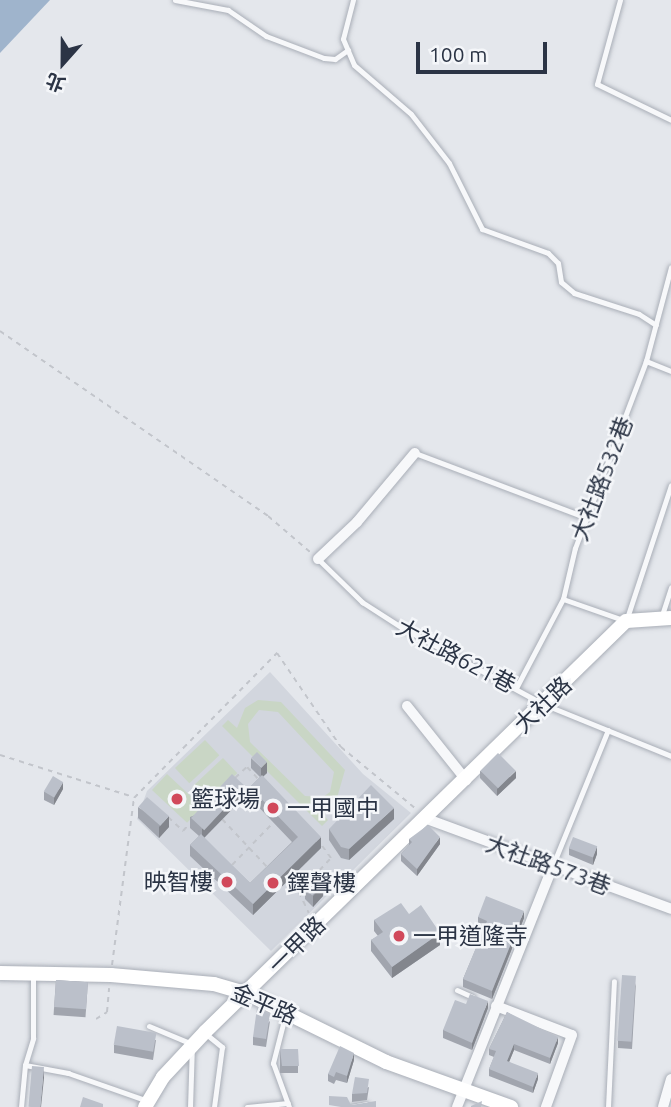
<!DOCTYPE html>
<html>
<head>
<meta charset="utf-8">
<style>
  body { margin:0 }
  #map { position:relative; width:671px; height:1107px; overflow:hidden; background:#e4e7ec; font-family:Ubuntu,"Noto Sans TC",sans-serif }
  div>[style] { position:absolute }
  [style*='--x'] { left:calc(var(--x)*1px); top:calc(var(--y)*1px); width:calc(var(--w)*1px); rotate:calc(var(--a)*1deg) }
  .built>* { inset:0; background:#d2d6de }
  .green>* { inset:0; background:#c9d6c5; transform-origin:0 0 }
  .water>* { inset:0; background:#9fb4cc }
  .path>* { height:2px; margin-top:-1px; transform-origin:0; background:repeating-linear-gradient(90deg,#c2c5cb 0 5px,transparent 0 10px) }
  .roads { filter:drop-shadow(0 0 2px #a9aeb7) drop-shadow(0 0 2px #a9aeb7) }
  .lane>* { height:5px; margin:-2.5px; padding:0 2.5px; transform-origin:2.5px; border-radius:2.5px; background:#f7f8fa }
  .street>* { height:10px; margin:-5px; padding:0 5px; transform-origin:5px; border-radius:5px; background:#f7f8fa }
  .secondary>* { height:14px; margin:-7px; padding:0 7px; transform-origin:7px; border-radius:7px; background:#fff }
  .wall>* { inset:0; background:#a1a5ae; transform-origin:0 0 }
  .shaded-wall>* { inset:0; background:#83868d }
  .building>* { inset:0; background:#bbc0ca; transform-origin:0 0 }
  .dots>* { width:19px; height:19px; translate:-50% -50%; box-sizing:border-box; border:4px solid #f4f6f9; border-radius:50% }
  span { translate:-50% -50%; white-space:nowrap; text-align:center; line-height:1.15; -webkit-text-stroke:5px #f4f6f9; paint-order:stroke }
  .street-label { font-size:23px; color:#2b3445 }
  .poi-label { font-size:23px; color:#2b3445 }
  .left { translate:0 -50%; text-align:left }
  .right { translate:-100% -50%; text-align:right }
  .north { position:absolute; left:28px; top:28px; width:70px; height:70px; -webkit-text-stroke:5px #f4f6f9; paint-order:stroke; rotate:201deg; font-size:19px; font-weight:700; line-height:28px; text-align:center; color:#2b3445 }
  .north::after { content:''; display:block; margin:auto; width:24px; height:32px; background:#2b3445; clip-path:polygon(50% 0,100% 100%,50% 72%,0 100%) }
  .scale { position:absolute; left:416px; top:42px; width:131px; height:32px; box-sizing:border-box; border:4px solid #2b3445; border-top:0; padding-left:9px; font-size:21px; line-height:24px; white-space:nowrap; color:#2b3445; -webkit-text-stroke:5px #f4f6f9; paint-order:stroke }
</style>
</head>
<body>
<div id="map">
  <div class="built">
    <i style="clip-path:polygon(270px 672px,363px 774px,411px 813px,271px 951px,137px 819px,147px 791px)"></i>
  </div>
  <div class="green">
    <i style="clip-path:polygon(evenodd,258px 700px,281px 702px,345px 770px,337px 798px,315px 806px,328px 820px,322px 826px,222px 726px,228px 720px,237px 728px,245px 708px,258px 700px,259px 710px,278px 712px,334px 772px,330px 792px,323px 797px,305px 796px,250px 742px,248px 724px,259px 710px)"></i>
    <i style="left:205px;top:740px;width:21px;height:41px;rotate:47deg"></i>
    <i style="left:223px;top:758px;width:21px;height:42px;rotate:47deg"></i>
    <i style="left:167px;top:774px;width:48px;height:22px;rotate:43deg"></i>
  </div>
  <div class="water">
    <i style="clip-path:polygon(0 0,50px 0,0 53px)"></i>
  </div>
  <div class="path">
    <i style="--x:0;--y:331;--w:326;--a:34.6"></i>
    <i style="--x:268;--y:516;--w:55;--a:40.6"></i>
    <i style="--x:0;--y:755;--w:139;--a:17.5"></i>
    <i style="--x:235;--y:778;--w:16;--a:-43"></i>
    <i style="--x:247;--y:767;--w:16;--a:47"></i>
    <i style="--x:168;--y:817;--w:21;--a:43"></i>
    <i style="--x:183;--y:831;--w:9;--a:-49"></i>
    <i style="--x:222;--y:819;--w:66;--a:46.8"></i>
    <i style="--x:232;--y:865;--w:60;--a:-45.7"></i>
    <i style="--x:285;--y:882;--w:17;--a:36"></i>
    <i style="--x:299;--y:892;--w:23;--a:65"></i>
    <i style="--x:299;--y:892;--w:47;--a:-46.7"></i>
    <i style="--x:331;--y:858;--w:17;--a:-126"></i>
    <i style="--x:112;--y:965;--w:168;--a:-82.5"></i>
    <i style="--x:134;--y:798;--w:204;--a:-45.4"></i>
    <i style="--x:277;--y:653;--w:114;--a:55.8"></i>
    <i style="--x:341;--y:747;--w:97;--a:39.6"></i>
    <i style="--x:96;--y:1019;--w:13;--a:-32"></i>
    <i style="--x:107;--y:1012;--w:24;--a:-85"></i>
  </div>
  <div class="roads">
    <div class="lane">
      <i style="--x:175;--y:0;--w:54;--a:10.7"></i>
      <i style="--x:228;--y:10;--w:46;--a:34.4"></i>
      <i style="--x:266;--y:36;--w:62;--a:20.8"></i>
      <i style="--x:324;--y:58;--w:11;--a:5"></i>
      <i style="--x:335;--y:59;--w:16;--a:-35"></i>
      <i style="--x:353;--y:0;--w:40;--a:104.4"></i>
      <i style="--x:343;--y:39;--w:28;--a:67"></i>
      <i style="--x:354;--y:65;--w:75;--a:40.7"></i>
      <i style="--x:411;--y:114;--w:62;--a:52.2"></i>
      <i style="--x:449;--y:163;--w:74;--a:63.4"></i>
      <i style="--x:482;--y:229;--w:70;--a:20"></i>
      <i style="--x:548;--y:253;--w:14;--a:45"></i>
      <i style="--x:558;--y:263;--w:19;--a:81"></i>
      <i style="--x:561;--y:282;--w:17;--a:40"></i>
      <i style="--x:574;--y:293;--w:68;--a:17.9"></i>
      <i style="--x:639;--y:314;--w:20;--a:33"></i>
      <i style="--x:620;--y:0;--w:87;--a:105.3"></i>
      <i style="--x:597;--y:84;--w:82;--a:25.9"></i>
      <i style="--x:646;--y:361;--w:27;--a:22"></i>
      <i style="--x:415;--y:453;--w:184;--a:20.7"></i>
      <i style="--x:318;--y:559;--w:62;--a:44.3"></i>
      <i style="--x:362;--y:602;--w:46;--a:32.7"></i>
      <i style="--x:401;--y:627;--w:162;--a:28.5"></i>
      <i style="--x:543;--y:704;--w:138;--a:22.1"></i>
      <i style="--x:563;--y:599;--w:67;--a:19.2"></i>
      <i style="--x:626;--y:621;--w:143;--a:-71.7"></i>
      <i style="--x:662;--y:615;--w:29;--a:-72"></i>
      <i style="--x:516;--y:688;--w:101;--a:-62.2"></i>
      <i style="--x:563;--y:599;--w:52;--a:-76.8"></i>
      <i style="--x:575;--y:548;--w:200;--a:-69.2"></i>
      <i style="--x:646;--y:361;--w:97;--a:-75.1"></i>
      <i style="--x:552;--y:867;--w:148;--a:-67.8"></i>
      <i style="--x:457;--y:990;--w:17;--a:24"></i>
      <i style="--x:285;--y:1016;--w:49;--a:104.3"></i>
      <i style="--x:273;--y:1063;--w:47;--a:70"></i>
      <i style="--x:149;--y:1026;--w:47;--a:22.7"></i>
      <i style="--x:192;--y:1044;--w:63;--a:91.8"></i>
      <i style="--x:206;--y:1034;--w:21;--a:39"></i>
      <i style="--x:222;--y:1047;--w:61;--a:97.6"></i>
      <i style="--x:25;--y:1065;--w:44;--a:10.5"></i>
      <i style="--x:68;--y:1073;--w:85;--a:19.3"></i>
      <i style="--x:21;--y:1107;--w:42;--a:-84.6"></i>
      <i style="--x:25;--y:1065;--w:28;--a:-73"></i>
      <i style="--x:33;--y:1038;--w:64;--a:-90"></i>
      <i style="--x:247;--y:1107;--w:41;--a:-5.6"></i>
      <i style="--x:351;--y:1107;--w:15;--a:-11"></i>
      <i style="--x:608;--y:1107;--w:126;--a:-87.3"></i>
    </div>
    <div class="street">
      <i style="--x:318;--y:559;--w:54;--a:-43.5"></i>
      <i style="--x:357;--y:522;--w:90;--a:-50"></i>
      <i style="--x:407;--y:706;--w:95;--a:51.4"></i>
      <i style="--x:427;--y:819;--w:260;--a:20.2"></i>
      <i style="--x:496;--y:1006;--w:81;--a:20.9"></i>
      <i style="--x:572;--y:1035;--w:77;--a:109.9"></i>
      <i style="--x:457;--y:1107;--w:257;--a:-68.3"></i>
      <i style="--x:663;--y:1107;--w:29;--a:-74"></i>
    </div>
    <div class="secondary">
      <i style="--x:0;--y:973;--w:111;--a:1"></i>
      <i style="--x:111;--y:975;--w:103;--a:5"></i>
      <i style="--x:214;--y:984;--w:35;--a:16"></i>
      <i style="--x:248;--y:994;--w:154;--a:26.2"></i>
      <i style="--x:386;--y:1062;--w:133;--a:19.8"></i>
      <i style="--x:145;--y:1107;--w:35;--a:-59"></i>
      <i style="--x:163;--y:1077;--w:62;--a:-47"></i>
      <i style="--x:205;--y:1032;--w:588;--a:-44.31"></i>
      <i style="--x:626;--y:621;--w:45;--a:-3.8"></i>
    </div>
  </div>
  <div class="wall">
    <i style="clip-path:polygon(251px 758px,267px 773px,263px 777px,321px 848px,253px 915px,190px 856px,190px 845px,199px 836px,190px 828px,190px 817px,245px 796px,204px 838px,250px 883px,292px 842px,250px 798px,250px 787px,260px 777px,251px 768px)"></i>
    <i style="clip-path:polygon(480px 771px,516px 778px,497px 796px,480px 778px)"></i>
    <i style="clip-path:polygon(63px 789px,54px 805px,44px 800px,44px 792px)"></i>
    <i style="clip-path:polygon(138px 807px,169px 827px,159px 838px,138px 818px)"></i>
    <i style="clip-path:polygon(394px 819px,349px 860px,341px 858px,329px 840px,329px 829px)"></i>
    <i style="clip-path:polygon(409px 839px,440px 844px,417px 876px,401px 861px,401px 854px,409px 845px)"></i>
    <i style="clip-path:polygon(569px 848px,597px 854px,593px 865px,569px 855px)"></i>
    <i style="clip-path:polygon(305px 888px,323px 896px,313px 907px,305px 899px)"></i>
    <i style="clip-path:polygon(409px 914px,440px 945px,392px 978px,371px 951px,371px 940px,378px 936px,374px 931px,374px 920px)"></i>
    <i style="clip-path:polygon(478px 917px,524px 918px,492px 999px,463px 987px,463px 979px,485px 927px,478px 925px)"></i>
    <i style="left:56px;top:980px;width:32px;height:35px;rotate:4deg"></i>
    <i style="clip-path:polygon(636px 983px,632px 1049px,618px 1048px,618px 1041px)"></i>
    <i style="clip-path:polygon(488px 1008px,472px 1050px,443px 1038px,443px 1030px)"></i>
    <i style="clip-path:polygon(507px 1012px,558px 1043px,550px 1064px,514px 1050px,509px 1062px,538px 1079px,533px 1093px,489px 1076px,489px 1069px,494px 1057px,489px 1055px,489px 1049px)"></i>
    <i style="clip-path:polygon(270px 1021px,266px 1047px,253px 1045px,253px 1037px)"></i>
    <i style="clip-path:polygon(156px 1040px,153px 1060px,114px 1053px,114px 1045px)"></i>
    <i style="left:280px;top:1049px;width:18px;height:24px"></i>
    <i style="clip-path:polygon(354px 1060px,347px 1083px,336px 1080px,334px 1084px,328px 1081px,328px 1074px)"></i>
    <i style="clip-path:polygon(369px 1087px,367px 1100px,352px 1102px,352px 1094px)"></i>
  </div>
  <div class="shaded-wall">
    <i style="clip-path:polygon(267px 762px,267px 773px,261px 778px,261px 768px)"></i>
    <i style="clip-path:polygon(516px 771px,516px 778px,497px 796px,497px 789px)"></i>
    <i style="clip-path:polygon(63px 782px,63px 789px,54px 805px,54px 798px)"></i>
    <i style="clip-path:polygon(245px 786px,245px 796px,202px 840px,202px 829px)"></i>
    <i style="clip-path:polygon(394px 808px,394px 819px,349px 860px,349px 849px)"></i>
    <i style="clip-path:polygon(169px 816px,169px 827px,159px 838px,159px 827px)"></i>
    <i style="clip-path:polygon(321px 837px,321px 848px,253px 915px,253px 904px)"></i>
    <i style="clip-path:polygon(440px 837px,440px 844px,417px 876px,417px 869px)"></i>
    <i style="clip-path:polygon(597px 846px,597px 854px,593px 865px,593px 857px)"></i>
    <i style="clip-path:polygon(323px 885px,323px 896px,313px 907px,313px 896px)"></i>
    <i style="clip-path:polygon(524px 911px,524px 918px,492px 999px,492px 991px)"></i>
    <i style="clip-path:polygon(440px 933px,440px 945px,392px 978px,392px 967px)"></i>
    <i style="clip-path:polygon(488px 1001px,488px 1008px,472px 1050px,472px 1043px)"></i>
    <i style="clip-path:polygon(558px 1037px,558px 1043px,550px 1064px,550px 1058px)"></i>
    <i style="clip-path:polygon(514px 1044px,514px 1050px,507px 1067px,507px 1061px)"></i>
    <i style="clip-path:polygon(354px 1053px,354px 1060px,347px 1083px,347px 1076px)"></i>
    <i style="clip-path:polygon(44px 1067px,44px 1078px,41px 1107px,40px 1107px)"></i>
    <i style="clip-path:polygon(538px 1073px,538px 1079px,533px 1093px,533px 1087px)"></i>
  </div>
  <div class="building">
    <i style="left:257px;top:752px;width:14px;height:8px;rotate:45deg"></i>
    <i style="left:498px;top:753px;width:25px;height:25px;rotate:45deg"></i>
    <i style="left:232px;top:774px;width:18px;height:60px;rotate:43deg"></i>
    <i style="clip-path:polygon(262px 775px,321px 837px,253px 904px,190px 845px,201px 834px,250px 883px,298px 837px,250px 787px)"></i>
    <i style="left:53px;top:776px;width:12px;height:18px;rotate:31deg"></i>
    <i style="clip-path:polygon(371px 785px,394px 808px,349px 849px,341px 847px,329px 829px)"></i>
    <i style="left:147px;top:797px;width:29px;height:13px;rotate:41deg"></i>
    <i style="clip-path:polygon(428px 825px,440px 837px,417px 869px,401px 854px,412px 842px,409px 839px)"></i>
    <i style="left:573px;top:837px;width:26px;height:12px;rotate:21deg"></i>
    <i style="left:315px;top:877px;width:11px;height:15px;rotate:45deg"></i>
    <i style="clip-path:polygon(486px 896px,524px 911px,492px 991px,463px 979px,487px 921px,478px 917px)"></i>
    <i style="clip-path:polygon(401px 903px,409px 914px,421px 905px,440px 933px,392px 967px,371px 940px,383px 932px,374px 920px)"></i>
    <i style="left:622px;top:975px;width:14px;height:66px;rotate:4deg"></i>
    <i style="left:56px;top:980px;width:32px;height:27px;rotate:4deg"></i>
    <i style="clip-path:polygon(470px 994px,488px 1001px,472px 1043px,443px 1030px,455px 1000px,466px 1004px)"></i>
    <i style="clip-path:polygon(257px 1008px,270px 1014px,266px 1039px,253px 1037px)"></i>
    <i style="clip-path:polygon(507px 1012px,558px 1037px,550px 1058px,514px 1044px,507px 1061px,538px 1073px,533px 1087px,489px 1069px,496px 1051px,489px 1049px)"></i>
    <i style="left:117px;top:1026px;width:40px;height:19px;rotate:10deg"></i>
    <i style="clip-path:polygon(340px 1046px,354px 1053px,347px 1076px,336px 1072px,334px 1077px,328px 1074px)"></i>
    <i style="clip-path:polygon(280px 1049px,298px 1049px,299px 1066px,282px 1066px)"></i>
    <i style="left:32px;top:1066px;width:12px;height:41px;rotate:5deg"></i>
    <i style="clip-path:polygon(355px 1077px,369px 1079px,367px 1093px,352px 1094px)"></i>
    <i style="clip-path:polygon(329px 1096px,347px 1097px,351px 1105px,376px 1101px,376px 1107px,341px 1107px,329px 1105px)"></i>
    <i style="clip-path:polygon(83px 1097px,103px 1104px,103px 1107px,80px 1107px)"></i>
    <i style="clip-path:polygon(482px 1101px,481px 1107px,471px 1107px,471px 1106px)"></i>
  </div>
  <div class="dots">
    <i style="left:177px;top:799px;background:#d1495b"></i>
    <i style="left:273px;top:808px;background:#d1495b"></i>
    <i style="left:227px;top:882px;background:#d1495b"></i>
    <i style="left:273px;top:883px;background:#d1495b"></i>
    <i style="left:399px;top:936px;background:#d1495b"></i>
  </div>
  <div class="street-label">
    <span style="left:602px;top:479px;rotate:-69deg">大社路532巷</span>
    <span style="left:456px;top:656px;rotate:28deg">大社路621巷</span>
    <span style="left:543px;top:705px;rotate:-44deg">大社路</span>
    <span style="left:548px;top:865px;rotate:20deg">大社路573巷</span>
    <span style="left:297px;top:945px;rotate:-45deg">一甲路</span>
    <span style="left:264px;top:1004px;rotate:23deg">金平路</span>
  </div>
  <div class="poi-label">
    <span class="left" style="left:191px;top:799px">籃球場</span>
    <span class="left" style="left:287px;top:808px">一甲國中</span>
    <span class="right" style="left:213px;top:882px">映智樓</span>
    <span class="left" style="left:287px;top:883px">鐸聲樓</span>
    <span class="left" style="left:413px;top:936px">一甲道隆寺</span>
  </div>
  <div class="north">北</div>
  <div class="scale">100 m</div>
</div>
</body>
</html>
